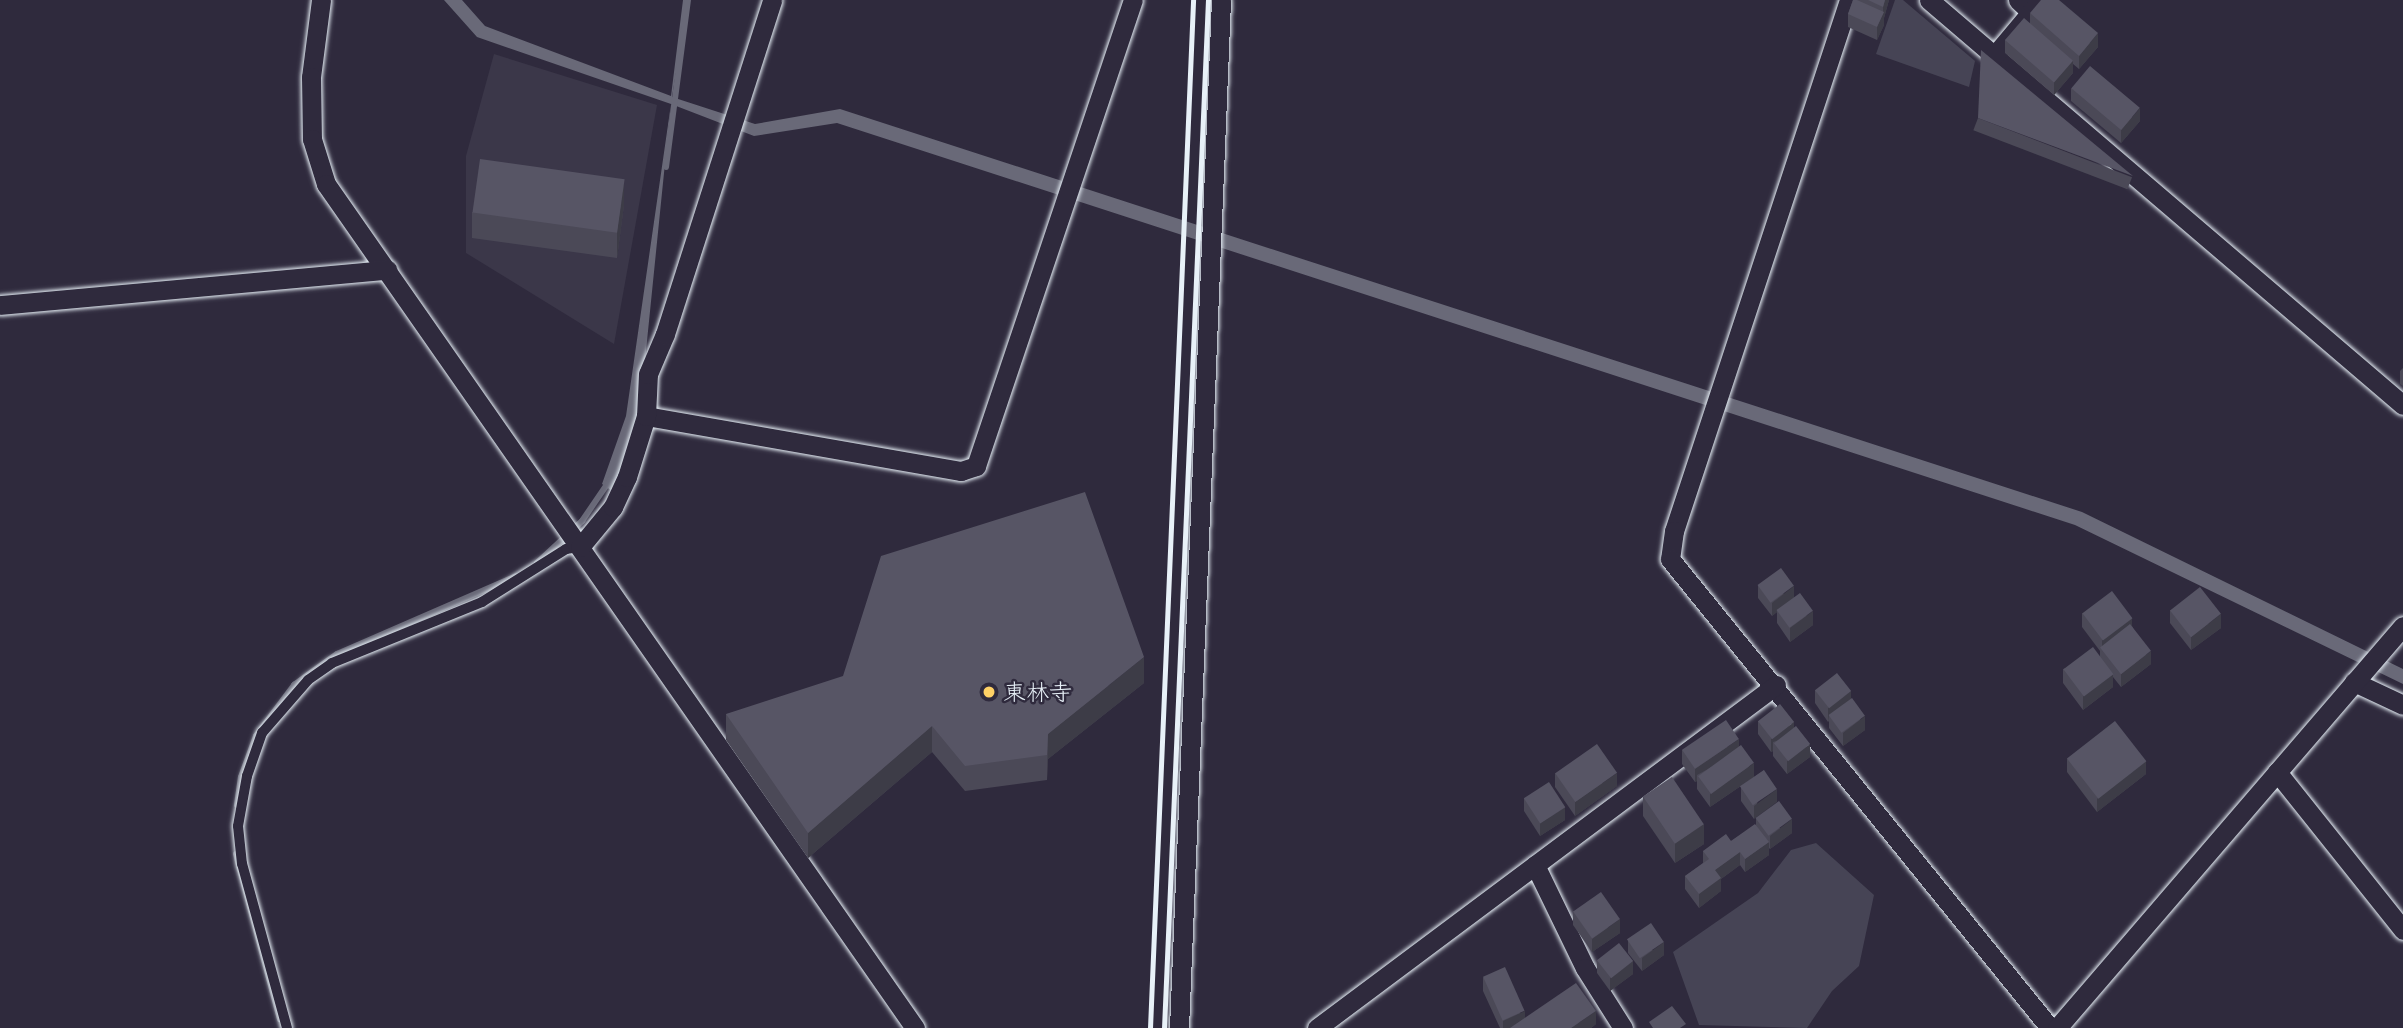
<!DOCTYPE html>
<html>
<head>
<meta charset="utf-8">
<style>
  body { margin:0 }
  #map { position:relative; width:2403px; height:1028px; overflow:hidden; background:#2f2a3d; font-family:"Patrick Hand","Klee One",sans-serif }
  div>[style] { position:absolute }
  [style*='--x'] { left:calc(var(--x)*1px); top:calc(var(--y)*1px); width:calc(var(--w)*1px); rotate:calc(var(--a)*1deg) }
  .built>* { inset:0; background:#3b3749 }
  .green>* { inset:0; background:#464455 }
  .water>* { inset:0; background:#696978 }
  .stream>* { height:6px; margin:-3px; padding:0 3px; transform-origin:3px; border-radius:3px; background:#696978 }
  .roads { filter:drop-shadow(0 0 2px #e8f1f8) drop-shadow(0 0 2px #e8f1f8) }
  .lane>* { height:10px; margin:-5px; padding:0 5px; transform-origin:5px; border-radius:5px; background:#2f2a3d }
  .street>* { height:19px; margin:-9.5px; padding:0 9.5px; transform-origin:9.5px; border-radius:9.5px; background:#2f2a3d }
  .rail>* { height:5px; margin:-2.5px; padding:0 2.5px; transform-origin:2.5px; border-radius:2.5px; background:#e8f1f8 }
  .wall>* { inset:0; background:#4b4957; transform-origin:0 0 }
  .shaded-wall>* { inset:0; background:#3d3c47 }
  .building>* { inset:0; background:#575565; transform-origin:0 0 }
  .dots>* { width:19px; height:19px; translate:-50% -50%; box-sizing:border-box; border:4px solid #2f2a3d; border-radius:50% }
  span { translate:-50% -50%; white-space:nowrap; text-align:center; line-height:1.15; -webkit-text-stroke:5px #2f2a3d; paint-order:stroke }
  .poi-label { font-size:23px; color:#e8f1f8 }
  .left { translate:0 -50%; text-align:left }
</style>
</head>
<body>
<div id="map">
  <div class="built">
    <i style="clip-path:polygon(494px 54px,657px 105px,614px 344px,466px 253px,466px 156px)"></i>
  </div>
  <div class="green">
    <i style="clip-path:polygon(1895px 0,1903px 0,1975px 61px,1969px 87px,1876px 54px)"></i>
    <i style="clip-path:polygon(1816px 843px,1874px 895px,1859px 966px,1832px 991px,1807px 1028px,1699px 1025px,1673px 952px,1758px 893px,1791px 850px)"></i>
  </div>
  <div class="water">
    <i style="clip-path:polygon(444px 0,462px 0,485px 26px,671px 96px,683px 0,688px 0,672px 97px,755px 124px,840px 109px,2082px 512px,2403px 669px,2403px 684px,2075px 525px,837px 123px,754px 136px,671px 104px,639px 420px,612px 491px,602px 484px,626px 416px,671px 104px,477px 37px)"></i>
  </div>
  <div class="stream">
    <i style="--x:666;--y:167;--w:168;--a:-82.5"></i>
    <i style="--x:537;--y:563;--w:62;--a:-43"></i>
    <i style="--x:582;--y:521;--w:50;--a:-55.7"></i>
    <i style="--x:237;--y:805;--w:28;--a:-82"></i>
    <i style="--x:241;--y:777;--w:44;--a:-69.9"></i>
    <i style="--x:256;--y:736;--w:64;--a:-53.3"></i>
    <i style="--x:294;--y:685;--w:53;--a:-35.8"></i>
    <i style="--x:337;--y:654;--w:195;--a:-23.5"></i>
    <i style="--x:236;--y:854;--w:171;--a:75.1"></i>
  </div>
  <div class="roads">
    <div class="lane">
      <i style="--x:287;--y:1028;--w:170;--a:-105.3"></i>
      <i style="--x:242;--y:864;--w:38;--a:-96"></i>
      <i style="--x:238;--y:826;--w:51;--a:-79.8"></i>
      <i style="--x:247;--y:776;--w:46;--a:-70.8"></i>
      <i style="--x:262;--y:733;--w:70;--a:-49"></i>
      <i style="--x:308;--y:680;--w:29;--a:-35"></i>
      <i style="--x:332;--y:663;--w:162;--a:-22.1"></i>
      <i style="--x:482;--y:602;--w:99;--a:-32.2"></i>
      <i style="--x:566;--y:549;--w:13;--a:-9"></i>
    </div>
    <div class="street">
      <i style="--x:321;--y:0;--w:78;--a:97.4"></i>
      <i style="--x:311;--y:77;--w:62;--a:89.1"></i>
      <i style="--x:312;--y:139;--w:47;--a:72.7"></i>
      <i style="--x:326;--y:184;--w:1029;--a:55.09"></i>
      <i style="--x:1849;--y:0;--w:559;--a:108.24"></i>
      <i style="--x:1674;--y:531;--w:28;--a:98"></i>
      <i style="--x:1670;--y:559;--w:604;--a:50.98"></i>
      <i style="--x:1929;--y:0;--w:623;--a:40.51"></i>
      <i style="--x:2018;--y:0;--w:18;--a:43"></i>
      <i style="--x:1994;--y:56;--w:73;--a:-50"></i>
      <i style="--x:0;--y:305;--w:389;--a:-5.2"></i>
      <i style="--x:646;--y:416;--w:320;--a:9.9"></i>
      <i style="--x:961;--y:471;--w:16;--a:-18"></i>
      <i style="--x:976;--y:466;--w:492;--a:-71.4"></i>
      <i style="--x:580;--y:547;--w:52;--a:-50.5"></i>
      <i style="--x:613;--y:507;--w:33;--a:-65"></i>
      <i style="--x:627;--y:477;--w:64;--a:-72.7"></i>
      <i style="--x:646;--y:416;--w:42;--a:-87.3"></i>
      <i style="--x:648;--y:374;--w:43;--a:-67"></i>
      <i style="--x:665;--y:334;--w:351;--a:-72.2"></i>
      <i style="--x:2354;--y:682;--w:54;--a:25.1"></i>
      <i style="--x:2277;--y:772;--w:202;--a:51.4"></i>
      <i style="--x:1535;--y:865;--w:114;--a:64.1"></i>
      <i style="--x:1585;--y:968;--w:71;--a:57.7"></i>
      <i style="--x:1179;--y:1028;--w:1029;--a:-87.66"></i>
      <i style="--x:1317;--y:1028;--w:573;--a:-36.77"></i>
      <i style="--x:2057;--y:1028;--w:530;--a:-49.28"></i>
    </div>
  </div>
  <div class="rail">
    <i style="--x:1150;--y:1028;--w:1029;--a:-87.6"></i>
    <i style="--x:1164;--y:1028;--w:1029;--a:-87.55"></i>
  </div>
  <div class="wall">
    <i style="clip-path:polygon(1853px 0,1889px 0,1884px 18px,1884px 25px,1877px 40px,1848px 27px,1848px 14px)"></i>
    <i style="clip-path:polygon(2030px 13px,2098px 47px,2079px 69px,2073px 64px,2073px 73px,2054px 95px,2005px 53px,2005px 40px,2030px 23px)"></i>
    <i style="clip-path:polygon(2071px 88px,2140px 121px,2121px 143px,2071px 101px)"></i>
    <i style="left:1978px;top:118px;width:165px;height:13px;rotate:21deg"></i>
    <i style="clip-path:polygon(624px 205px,617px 258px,472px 238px,472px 212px)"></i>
    <i style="clip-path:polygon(2403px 368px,2403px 386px,2400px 384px,2400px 371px)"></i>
    <i style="clip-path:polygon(1758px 585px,1794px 597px,1813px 625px,1790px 642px,1777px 623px,1777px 612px,1772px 616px,1758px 598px)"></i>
    <i style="clip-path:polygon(2170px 610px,2221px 628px,2191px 650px,2170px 623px)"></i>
    <i style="clip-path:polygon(2082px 613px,2132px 626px,2151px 664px,2121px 687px,2113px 677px,2113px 687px,2083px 710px,2063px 683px,2063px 669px,2100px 657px,2100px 651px,2082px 627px)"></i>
    <i style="clip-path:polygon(1144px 683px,1048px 759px,1047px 780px,965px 791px,932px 752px,808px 858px,726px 740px,726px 714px)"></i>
    <i style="clip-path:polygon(1815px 690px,1851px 699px,1865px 730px,1843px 746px,1829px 728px,1829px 721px,1828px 722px,1815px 703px)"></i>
    <i style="clip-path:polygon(1758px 721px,1794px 727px,1810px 757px,1787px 774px,1773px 756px,1773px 751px,1771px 752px,1758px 734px)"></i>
    <i style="clip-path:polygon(1739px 746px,1754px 777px,1710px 807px,1697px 789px,1697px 781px,1695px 782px,1682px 764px,1682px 750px)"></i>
    <i style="clip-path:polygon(2067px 759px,2146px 774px,2097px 812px,2067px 772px)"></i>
    <i style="clip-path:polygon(1764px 770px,1754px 819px,1741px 801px,1741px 787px)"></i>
    <i style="clip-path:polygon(1555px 773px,1617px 786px,1575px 816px,1555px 787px)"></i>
    <i style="clip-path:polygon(1643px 796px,1704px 844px,1675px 863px,1643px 816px)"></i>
    <i style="clip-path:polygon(1524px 798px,1565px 820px,1540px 836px,1524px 811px)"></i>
    <i style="clip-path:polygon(1756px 818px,1792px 833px,1770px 849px,1769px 848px,1769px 855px,1745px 872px,1740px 865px,1721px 879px,1721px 891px,1699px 908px,1685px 889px,1685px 876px,1703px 863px,1703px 851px,1731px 841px,1756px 825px)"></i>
    <i style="clip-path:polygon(1573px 911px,1620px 933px,1592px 952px,1573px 925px)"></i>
    <i style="clip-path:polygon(1628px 940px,1664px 955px,1642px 971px,1628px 953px)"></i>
    <i style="clip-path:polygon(1597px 960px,1633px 974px,1610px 991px,1597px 973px)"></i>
    <i style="clip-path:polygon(1483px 977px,1525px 1018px,1596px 1024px,1591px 1028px,1500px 1028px,1483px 991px)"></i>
  </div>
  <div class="shaded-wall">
    <i style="clip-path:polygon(1885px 0,1889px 0,1884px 18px,1884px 25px,1877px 40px,1877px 27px,1883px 13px,1883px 7px)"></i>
    <i style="clip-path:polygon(2098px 33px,2098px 47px,2079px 69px,2079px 56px)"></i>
    <i style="clip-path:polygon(2073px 60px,2073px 73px,2054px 95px,2054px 82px)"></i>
    <i style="clip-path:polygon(2140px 108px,2140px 121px,2121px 143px,2121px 130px)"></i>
    <i style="clip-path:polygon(624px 180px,624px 205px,617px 258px,617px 232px)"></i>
    <i style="clip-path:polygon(1794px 586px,1794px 600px,1777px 610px,1777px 612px,1772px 616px,1772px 603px)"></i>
    <i style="clip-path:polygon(1813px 611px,1813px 625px,1790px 642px,1790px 628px)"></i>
    <i style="clip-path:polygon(2221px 614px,2221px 628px,2191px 650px,2191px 637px)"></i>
    <i style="clip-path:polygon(2132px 618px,2132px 631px,2102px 649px,2102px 640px)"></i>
    <i style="clip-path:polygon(2151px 651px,2151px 664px,2121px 687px,2121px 674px)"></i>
    <i style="clip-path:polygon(1144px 657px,1144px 683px,1048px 759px,1047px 780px,1048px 734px)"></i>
    <i style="clip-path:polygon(2113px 674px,2113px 687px,2083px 710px,2083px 696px)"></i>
    <i style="clip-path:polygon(1851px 691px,1851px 705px,1829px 715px,1828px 722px,1828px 708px)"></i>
    <i style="clip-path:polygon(1865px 716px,1865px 730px,1843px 746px,1843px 733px)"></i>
    <i style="clip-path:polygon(1794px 722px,1794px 735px,1773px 742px,1773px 751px,1771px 752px,1771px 739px)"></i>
    <i style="clip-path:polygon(932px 726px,932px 752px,808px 858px,808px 833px)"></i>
    <i style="clip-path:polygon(1739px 739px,1739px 752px,1697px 775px,1697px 781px,1695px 782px,1695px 769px)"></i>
    <i style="clip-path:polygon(1810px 744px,1810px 757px,1787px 774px,1787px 761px)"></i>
    <i style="clip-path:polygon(2146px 761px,2146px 774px,2097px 812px,2097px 799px)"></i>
    <i style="clip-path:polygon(1754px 763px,1754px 777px,1710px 807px,1710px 794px)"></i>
    <i style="clip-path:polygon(1617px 773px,1617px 786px,1575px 816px,1575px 802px)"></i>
    <i style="clip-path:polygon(1777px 789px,1777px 802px,1754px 819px,1754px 806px)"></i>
    <i style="clip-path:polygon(1565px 807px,1565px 820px,1540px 836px,1540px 823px)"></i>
    <i style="clip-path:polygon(1792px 819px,1792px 833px,1770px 849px,1770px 836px)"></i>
    <i style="clip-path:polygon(1704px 824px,1704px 844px,1675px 863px,1675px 843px)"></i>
    <i style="clip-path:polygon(1769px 842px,1769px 855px,1745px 872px,1745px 859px)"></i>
    <i style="clip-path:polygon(1740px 852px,1740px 865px,1721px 879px,1721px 891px,1699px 908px,1699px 894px,1715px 870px)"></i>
    <i style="clip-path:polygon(1620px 919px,1620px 933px,1592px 952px,1592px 939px)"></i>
    <i style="clip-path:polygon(1664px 942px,1664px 955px,1642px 971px,1642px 958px)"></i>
    <i style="clip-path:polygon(1633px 961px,1633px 974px,1610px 991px,1610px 978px)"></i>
    <i style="clip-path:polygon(1525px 1011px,1525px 1024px,1517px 1028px,1503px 1028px,1503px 1021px)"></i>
    <i style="clip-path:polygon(1596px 1011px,1596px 1024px,1591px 1028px,1571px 1028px)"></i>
  </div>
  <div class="building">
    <i style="clip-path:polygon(1853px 0,1857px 0,1884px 12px,1877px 27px,1848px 14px)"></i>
    <i style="clip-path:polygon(1868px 0,1885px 0,1883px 7px)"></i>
    <i style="clip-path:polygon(2041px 0,2059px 0,2098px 33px,2079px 56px,2030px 13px)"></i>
    <i style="left:2024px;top:18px;width:65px;height:29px;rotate:41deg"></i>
    <i style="clip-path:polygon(1981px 50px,2133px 176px,1978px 118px)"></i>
    <i style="left:2090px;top:66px;width:65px;height:29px;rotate:40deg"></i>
    <i style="left:480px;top:159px;width:146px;height:54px;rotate:8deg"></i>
    <i style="clip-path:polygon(1085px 492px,1144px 657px,1048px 734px,1047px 755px,965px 766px,932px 726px,808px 833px,726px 714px,843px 676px,881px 556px)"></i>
    <i style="left:1781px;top:568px;width:22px;height:29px;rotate:54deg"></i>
    <i style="left:2200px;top:587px;width:34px;height:38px;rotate:52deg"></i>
    <i style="left:2112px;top:591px;width:34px;height:37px;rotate:53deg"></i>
    <i style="left:1800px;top:593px;width:22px;height:29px;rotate:54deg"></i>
    <i style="left:2130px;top:624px;width:34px;height:38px;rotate:52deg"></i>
    <i style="left:2093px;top:647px;width:34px;height:37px;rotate:53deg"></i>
    <i style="left:1837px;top:673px;width:23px;height:28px;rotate:52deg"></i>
    <i style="left:1852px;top:698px;width:22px;height:29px;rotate:54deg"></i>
    <i style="left:1780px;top:704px;width:23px;height:28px;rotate:52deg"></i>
    <i style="left:1726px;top:720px;width:23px;height:53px;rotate:56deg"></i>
    <i style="left:2115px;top:721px;width:51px;height:61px;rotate:52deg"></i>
    <i style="left:1796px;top:726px;width:23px;height:28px;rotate:52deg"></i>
    <i style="left:1597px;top:744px;width:35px;height:51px;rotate:55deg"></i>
    <i style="left:1741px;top:745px;width:22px;height:53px;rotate:54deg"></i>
    <i style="left:1764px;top:770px;width:23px;height:29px;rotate:56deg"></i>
    <i style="left:1672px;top:777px;width:57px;height:35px;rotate:56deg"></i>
    <i style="left:1549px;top:782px;width:30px;height:30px;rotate:57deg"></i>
    <i style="left:1779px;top:801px;width:22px;height:29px;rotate:54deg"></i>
    <i style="clip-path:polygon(1755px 824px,1769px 842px,1745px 859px,1740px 852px,1715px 870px,1721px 878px,1699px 894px,1685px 876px,1709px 859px,1703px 851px,1726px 834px,1731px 841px)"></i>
    <i style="left:1601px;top:892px;width:33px;height:34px;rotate:55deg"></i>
    <i style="left:1651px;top:923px;width:23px;height:29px;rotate:56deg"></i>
    <i style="left:1619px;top:943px;width:23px;height:28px;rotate:52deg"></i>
    <i style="left:1505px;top:967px;width:48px;height:24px;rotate:66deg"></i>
    <i style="clip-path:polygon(1576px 983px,1596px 1011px,1571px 1028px,1510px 1028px)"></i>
    <i style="clip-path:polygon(1672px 1006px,1686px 1024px,1680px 1028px,1653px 1028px,1649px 1022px)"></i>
  </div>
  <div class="dots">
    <i style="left:989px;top:692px;background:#ffd166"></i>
  </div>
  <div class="poi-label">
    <span class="left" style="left:1003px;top:692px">東林寺</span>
  </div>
</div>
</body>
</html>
